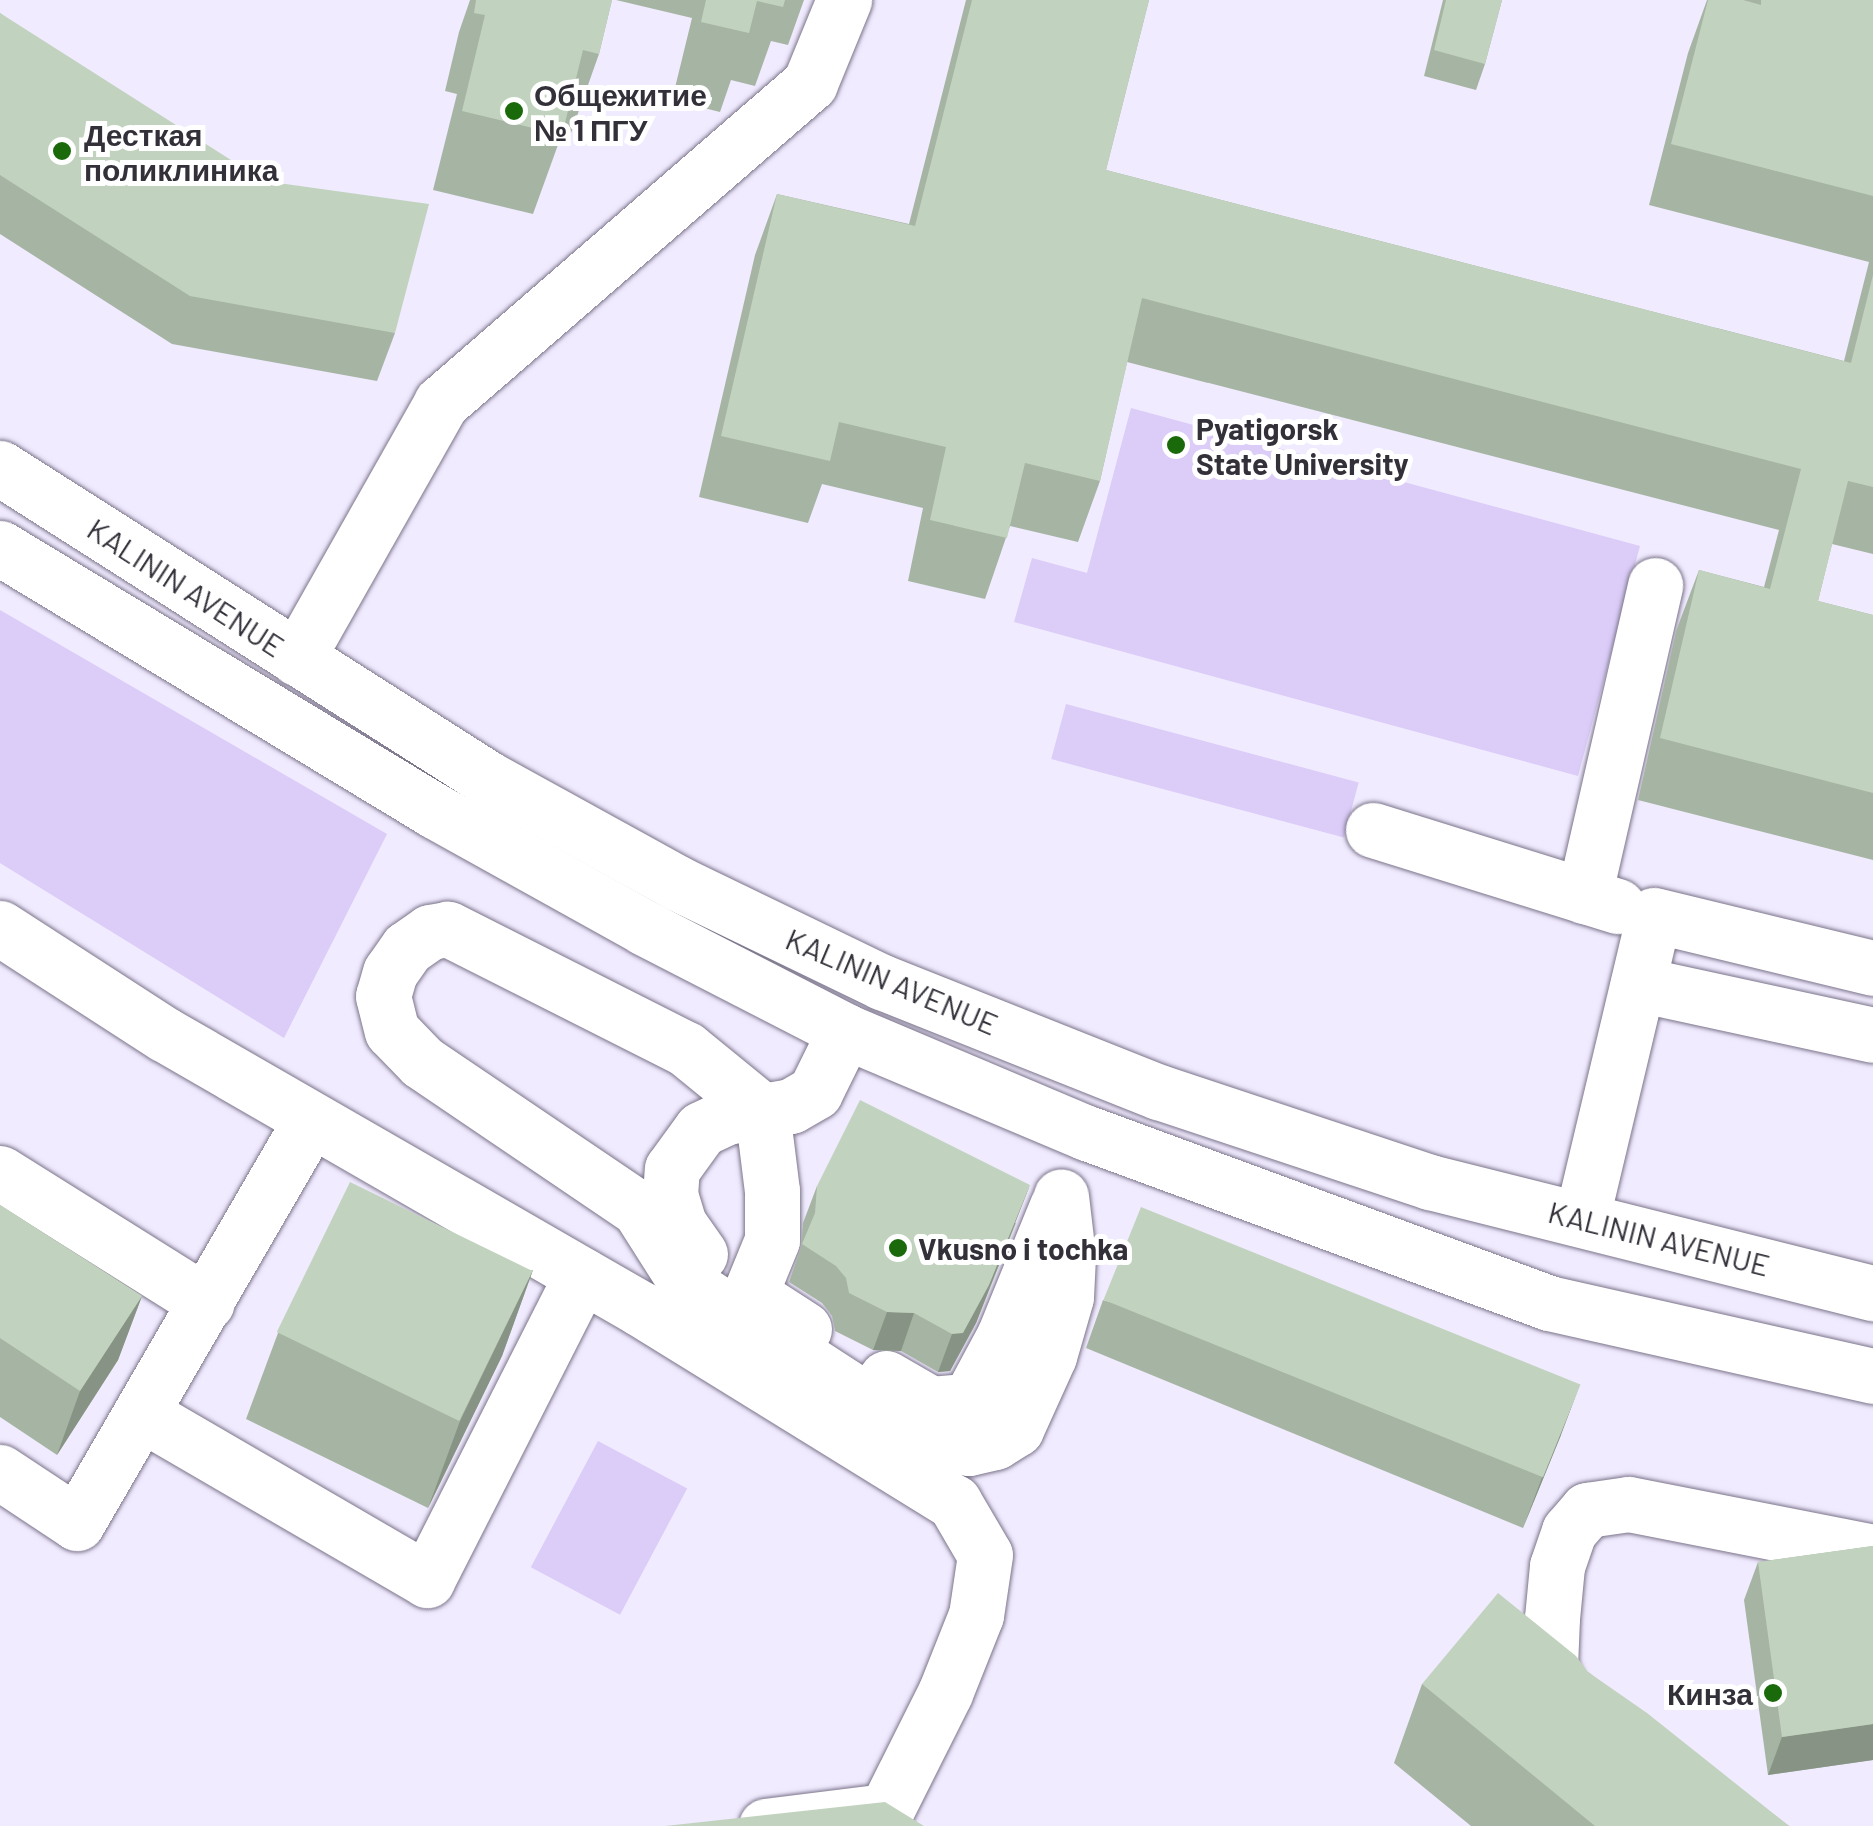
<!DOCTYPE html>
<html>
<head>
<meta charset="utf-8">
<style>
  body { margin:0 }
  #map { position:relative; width:1873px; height:1826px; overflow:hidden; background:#f1ebff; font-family:Barlow,sans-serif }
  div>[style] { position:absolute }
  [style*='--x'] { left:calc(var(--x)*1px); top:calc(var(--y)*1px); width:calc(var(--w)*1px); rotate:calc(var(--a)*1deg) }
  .green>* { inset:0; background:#dbccf8; transform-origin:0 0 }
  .roads { filter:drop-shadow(0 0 2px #7b748a) drop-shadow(0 0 2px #7b748a) }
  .minor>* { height:55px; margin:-27.5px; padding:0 27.5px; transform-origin:27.5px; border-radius:27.5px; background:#fff }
  .major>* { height:55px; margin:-27.5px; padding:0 27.5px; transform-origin:27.5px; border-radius:27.5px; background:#fff }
  .wall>* { inset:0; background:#a6b5a3 }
  .shaded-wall>* { inset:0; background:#879485 }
  .building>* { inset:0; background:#c1d3be; transform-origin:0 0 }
  .dots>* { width:28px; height:28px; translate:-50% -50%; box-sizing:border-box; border:5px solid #fff; border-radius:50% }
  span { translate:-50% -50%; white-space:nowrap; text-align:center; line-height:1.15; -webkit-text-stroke:10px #fff; paint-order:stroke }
  .poi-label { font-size:30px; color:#333039; font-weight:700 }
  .left { translate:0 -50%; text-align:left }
  .right { translate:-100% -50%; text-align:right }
  .street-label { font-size:30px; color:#333039 }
</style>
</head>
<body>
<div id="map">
  <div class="green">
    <i style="clip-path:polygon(1131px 408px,1640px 546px,1578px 776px,1014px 622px,1032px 558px,1087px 573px)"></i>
    <i style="clip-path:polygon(0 610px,387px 834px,284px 1038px,0 863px)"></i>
    <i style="left:1066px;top:704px;width:303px;height:57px;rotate:15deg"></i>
    <i style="left:598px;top:1441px;width:101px;height:143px;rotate:28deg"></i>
  </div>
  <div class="roads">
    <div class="minor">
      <i style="--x:297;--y:658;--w:293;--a:-60.5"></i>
      <i style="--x:441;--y:403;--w:488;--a:-40.9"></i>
      <i style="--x:810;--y:83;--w:90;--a:-67.7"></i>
      <i style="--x:1373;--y:830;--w:256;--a:17.3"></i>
      <i style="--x:1584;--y:896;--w:319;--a:-77.1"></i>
      <i style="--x:0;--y:928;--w:195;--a:32.9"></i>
      <i style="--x:164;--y:1034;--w:551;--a:29.96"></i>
      <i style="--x:641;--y:1309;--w:368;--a:31.7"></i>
      <i style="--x:954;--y:1502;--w:61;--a:59.7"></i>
      <i style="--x:985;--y:1555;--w:61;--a:98.5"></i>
      <i style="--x:976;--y:1615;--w:84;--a:111.7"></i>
      <i style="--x:945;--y:1693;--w:132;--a:116.6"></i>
      <i style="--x:886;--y:1811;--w:121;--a:172.9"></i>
      <i style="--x:1638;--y:984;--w:240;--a:12.2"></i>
      <i style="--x:762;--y:1111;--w:98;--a:-140.8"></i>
      <i style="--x:686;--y:1049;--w:267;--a:-153.2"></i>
      <i style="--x:448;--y:929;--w:18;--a:171"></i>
      <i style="--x:430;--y:932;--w:28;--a:145"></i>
      <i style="--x:407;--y:948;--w:29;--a:125"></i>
      <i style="--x:390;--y:972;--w:25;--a:106"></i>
      <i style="--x:383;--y:996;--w:36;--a:76"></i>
      <i style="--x:392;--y:1031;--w:43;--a:45.9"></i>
      <i style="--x:422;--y:1062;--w:262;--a:34.1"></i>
      <i style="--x:639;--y:1209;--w:88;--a:57.6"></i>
      <i style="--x:686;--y:1283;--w:259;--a:33"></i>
      <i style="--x:903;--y:1424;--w:44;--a:25.4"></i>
      <i style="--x:943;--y:1443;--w:26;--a:11"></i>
      <i style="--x:969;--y:1448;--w:27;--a:-13"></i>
      <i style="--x:995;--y:1442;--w:25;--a:-32"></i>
      <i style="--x:1016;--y:1429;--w:80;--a:-65.7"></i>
      <i style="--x:1049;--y:1356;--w:61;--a:-73.9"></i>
      <i style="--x:1066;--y:1297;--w:41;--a:-87.2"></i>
      <i style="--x:1068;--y:1256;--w:60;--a:-96.7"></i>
      <i style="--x:0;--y:1173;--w:244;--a:32.1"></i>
      <i style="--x:1582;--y:1217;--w:310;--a:-76.6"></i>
      <i style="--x:1654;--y:915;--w:225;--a:13.6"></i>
      <i style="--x:700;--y:1254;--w:37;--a:-125"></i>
      <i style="--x:679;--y:1224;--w:30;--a:-107"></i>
      <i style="--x:670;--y:1195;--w:26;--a:-86"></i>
      <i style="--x:672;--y:1169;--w:49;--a:-54.1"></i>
      <i style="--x:701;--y:1129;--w:29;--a:-25"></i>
      <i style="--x:727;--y:1117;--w:36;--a:-10"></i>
      <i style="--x:804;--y:1329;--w:64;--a:-147.1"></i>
      <i style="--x:750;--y:1294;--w:58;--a:-67.8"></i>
      <i style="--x:772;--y:1240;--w:49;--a:-90"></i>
      <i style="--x:772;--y:1191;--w:81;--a:-97.1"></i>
      <i style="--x:762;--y:1111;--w:29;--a:-10"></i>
      <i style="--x:791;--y:1106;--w:28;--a:-30"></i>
      <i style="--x:815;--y:1092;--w:68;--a:-63.8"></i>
      <i style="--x:886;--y:1378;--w:52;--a:30"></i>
      <i style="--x:931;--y:1404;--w:38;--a:-5"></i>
      <i style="--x:969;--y:1401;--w:74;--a:-61.7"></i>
      <i style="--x:1004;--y:1336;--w:140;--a:-67.8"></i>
      <i style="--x:142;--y:1414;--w:330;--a:30.2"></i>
      <i style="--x:427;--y:1580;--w:342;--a:-63.1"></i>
      <i style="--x:0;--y:1472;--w:92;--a:33.5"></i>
      <i style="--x:77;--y:1523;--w:466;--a:-59.9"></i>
      <i style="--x:1568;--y:1708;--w:46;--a:-113.2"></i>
      <i style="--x:1550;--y:1666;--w:48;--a:-87.6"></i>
      <i style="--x:1552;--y:1618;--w:52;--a:-84.5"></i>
      <i style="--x:1557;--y:1566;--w:37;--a:-71"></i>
      <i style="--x:1569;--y:1531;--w:28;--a:-49"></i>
      <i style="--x:1587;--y:1510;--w:42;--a:-8.1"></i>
      <i style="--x:1629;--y:1504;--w:249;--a:11.1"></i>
    </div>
    <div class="major">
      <i style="--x:0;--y:468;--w:577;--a:32.48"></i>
      <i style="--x:487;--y:778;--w:217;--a:28.9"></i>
      <i style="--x:677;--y:883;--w:228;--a:25.8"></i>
      <i style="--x:882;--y:982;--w:298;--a:21.7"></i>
      <i style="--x:1159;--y:1092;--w:286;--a:18.4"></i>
      <i style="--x:1430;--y:1182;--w:457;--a:14.1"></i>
      <i style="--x:0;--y:548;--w:508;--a:31.16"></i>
      <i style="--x:435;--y:811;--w:240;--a:29.1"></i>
      <i style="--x:645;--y:928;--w:225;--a:27.2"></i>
      <i style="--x:845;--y:1031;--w:263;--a:22.9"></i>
      <i style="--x:1087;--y:1133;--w:492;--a:20.2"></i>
      <i style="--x:1549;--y:1303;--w:332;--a:12.7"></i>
    </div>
  </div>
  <div class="wall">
    <i style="clip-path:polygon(470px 0,612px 0,599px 54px,571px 133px,563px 131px,533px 214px,433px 190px,457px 94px,445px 91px,459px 32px)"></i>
    <i style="clip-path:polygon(616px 0,804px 0,788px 45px,771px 41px,755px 86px,731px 80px,720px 112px,672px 100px,692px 18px)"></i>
    <i style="clip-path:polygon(966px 0,1149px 0,1106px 170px,1844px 361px,1869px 262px,1649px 205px,1688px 53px,1707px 0,1873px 0,1873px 554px,1832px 544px,1818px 601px,1873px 615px,1873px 860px,1638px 800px,1676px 631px,1699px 570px,1764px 587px,1779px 530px,1127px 362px,1100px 481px,1078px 542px,1010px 526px,985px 599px,908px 581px,923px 508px,822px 484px,808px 523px,699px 497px,755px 255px,777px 194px,909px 224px)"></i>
    <i style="clip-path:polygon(1443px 0,1502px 0,1485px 64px,1476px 90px,1424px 76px)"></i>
    <i style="clip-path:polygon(0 13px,395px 333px,377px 381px,172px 344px,0 234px)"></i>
    <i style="clip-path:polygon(817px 1186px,1016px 1223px,976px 1323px,950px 1371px,938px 1372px,901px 1351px,873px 1350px,835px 1331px,832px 1316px,822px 1303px,789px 1282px,801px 1247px,803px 1223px)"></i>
    <i style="clip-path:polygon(0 1205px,142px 1296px,118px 1360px,57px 1455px,0 1417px)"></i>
    <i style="clip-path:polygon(533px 1270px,502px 1356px,428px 1508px,246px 1419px,278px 1333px)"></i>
    <i style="clip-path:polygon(1103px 1300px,1561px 1435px,1523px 1528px,1086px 1348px)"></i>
    <i style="clip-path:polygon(1873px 1546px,1873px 1760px,1768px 1775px,1744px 1600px,1758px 1562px)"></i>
    <i style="clip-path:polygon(1588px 1672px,1789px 1826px,1471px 1826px,1394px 1763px,1422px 1684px)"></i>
  </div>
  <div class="shaded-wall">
    <i style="clip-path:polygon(1030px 1185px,976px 1323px,950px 1371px,938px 1372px,952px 1334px)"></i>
    <i style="clip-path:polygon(533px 1270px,502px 1356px,428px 1508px,460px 1421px)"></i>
    <i style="clip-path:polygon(142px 1296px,118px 1360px,57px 1455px,80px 1391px)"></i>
    <i style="clip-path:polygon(887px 1312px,914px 1313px,901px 1351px,873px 1350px)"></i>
    <i style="clip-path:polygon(1579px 1387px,1561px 1435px,1523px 1528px,1541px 1480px)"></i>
    <i style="clip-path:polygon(1873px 1724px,1873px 1760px,1768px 1775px,1782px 1737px)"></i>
  </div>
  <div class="building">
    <i style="clip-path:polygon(476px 0,612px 0,599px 54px,583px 50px,562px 135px,462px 111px,485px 15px,474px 13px)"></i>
    <i style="clip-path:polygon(706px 0,785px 0,783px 7px,757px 1px,749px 33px,701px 22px)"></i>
    <i style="clip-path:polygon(972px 0,1149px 0,1106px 170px,1851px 363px,1873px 275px,1873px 487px,1848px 481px,1818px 601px,1873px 615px,1873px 793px,1660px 738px,1699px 570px,1770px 589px,1801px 469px,1142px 298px,1100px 481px,1025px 463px,1007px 538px,930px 520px,946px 447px,839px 422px,830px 461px,721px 436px,777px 194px,915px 226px)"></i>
    <i style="clip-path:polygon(1446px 0,1502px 0,1485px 64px,1434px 50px)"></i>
    <i style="clip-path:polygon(1708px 0,1743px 0,1761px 5px,1761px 0,1873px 0,1873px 196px,1671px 144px)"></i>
    <i style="clip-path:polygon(0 13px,264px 181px,429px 204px,395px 333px,190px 296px,0 175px)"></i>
    <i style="clip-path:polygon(860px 1100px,1030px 1185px,989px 1285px,963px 1333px,952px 1334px,914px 1313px,887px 1312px,849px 1293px,846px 1278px,836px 1266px,802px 1244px,815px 1213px,817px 1186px)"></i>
    <i style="left:350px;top:1182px;width:203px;height:167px;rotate:26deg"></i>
    <i style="clip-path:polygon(0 1205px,142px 1296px,80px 1391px,0 1338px)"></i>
    <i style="left:1141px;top:1207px;width:474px;height:100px;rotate:22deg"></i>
    <i style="clip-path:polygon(1873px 1546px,1873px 1724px,1782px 1737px,1758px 1562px)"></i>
    <i style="clip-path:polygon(1498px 1593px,1576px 1656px,1588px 1672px,1647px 1713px,1789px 1826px,1595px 1826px,1422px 1684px)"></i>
    <i style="clip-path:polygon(885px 1802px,924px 1826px,665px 1826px)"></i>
  </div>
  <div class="dots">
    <i style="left:514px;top:111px;background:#1a6a0b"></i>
    <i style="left:62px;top:151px;background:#1a6a0b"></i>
    <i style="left:1176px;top:445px;background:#1a6a0b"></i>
    <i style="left:898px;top:1248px;background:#1a6a0b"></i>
    <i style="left:1773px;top:1693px;background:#1a6a0b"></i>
  </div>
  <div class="poi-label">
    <span class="left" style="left:534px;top:111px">Общежитие<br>№ 1 ПГУ</span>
    <span class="left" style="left:84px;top:151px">Десткая<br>поликлиника</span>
    <span class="left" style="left:1196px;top:445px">Pyatigorsk<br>State University</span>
    <span class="left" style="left:918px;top:1248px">Vkusno i tochka</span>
    <span class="right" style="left:1753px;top:1693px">Кинза</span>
  </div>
  <div class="street-label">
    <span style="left:186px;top:587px;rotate:33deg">KALININ AVENUE</span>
    <span style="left:892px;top:981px;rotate:23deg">KALININ AVENUE</span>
    <span style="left:1659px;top:1238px;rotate:14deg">KALININ AVENUE</span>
  </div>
</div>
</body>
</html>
